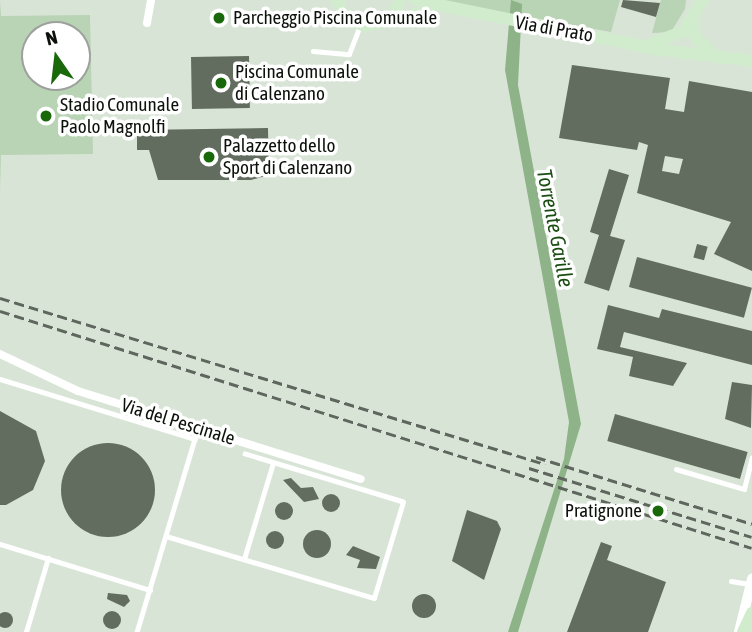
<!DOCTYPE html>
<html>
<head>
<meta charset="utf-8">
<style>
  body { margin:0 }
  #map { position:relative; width:752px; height:632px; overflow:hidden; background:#d8e5d6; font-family:"Asap Condensed",sans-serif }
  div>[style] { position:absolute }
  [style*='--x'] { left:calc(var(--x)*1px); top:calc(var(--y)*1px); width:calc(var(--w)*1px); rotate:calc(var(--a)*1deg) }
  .green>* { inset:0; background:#b9d3b5 }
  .water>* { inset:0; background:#8eb388 }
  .building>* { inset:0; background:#626d60; transform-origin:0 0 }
  .round { border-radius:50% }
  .service>* { height:4.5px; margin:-2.25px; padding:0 2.25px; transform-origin:2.25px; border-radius:2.25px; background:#fff }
  .minor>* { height:8px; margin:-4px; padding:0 4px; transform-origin:4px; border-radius:4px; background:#fff }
  .tertiary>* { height:10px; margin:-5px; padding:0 5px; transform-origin:5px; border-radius:5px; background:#fff }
  .secondary>* { height:12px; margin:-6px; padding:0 6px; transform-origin:6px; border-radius:6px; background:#d1eccd }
  .rail>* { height:2.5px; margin-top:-1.25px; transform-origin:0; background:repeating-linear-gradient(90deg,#5e665d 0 10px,transparent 0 15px) }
  .dots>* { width:19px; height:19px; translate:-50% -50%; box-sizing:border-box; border:4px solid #fff; border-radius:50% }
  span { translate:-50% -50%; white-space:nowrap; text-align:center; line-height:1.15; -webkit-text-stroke:7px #fff; paint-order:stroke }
  .poi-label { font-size:19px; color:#0d110c }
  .left { translate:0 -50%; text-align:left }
  .right { translate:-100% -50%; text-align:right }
  .street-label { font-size:19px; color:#0d110c }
  .water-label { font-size:21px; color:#1c4e14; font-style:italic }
  .north { position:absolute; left:21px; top:21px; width:70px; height:70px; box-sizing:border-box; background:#fff; border:2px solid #9ea09e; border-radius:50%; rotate:346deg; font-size:19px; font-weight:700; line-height:28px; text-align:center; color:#0d110c }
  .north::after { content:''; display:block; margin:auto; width:24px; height:32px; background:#196809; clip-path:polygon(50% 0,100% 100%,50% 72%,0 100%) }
</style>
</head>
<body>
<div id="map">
  <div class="green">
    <i style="clip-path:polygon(evenodd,0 0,1px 16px,90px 15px,93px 154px,1px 155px,0 192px,0 0,35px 35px,77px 35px,77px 77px,35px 77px,35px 35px)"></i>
    <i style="clip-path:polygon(432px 0,620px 0,611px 32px)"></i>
    <i style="clip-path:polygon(661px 0,686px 0,685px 9px,671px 32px,652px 33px)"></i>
  </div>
  <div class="water">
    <i style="clip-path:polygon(511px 0,522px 4px,518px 85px,581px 424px,518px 632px,508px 632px,564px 459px,569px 422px,505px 70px)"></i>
  </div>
  <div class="building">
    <i style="clip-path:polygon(623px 0,660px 3px,656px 17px,621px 7px)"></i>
    <i style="left:249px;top:56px;width:52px;height:58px;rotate:89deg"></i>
    <i style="clip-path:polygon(evenodd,572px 65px,670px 78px,665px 109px,684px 112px,689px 81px,752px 92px,752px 271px,714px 254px,731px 222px,637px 193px,648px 145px,639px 142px,637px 150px,559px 138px,572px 65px,665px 156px,683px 159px,679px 174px,662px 171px,665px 156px)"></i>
    <i style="clip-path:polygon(268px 128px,269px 175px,251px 180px,158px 180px,149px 150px,137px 150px,137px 130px)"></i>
    <i style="clip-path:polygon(609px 169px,629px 175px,610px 236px,625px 240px,609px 291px,584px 283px,599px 235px,590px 232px)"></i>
    <i style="left:697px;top:244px;width:11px;height:14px;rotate:15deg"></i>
    <i style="left:637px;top:257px;width:119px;height:31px;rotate:15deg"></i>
    <i style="clip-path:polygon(608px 305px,659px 318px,662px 309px,752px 331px,752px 365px,624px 332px,620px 347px,687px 363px,673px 386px,629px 376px,633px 357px,597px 349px)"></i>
    <i style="clip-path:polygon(732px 382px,752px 385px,751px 428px,725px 419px)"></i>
    <i style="clip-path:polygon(0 411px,36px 431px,45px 461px,33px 490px,6px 505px,0 505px)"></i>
    <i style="left:615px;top:414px;width:138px;height:28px;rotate:16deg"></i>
    <i class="round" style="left:61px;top:443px;width:94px;height:94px"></i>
    <i style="clip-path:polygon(291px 478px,301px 488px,313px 487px,319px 499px,304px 502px,283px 480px)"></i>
    <i class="round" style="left:322px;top:494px;width:18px;height:18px"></i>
    <i class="round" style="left:275px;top:502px;width:18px;height:18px"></i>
    <i style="clip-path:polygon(467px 510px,497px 521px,501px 529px,484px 580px,452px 561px)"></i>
    <i class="round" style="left:303px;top:530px;width:28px;height:28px"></i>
    <i class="round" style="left:266px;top:531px;width:18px;height:18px"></i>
    <i style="clip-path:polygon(601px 542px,612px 546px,607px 560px,666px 582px,648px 632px,567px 632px)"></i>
    <i style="clip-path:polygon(353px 546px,380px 557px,376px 569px,357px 568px,360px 560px,346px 555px)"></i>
    <i style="clip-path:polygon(108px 593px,127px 595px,130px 601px,124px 607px,107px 599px)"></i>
    <i class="round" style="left:412px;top:594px;width:24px;height:24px"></i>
    <i class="round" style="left:103px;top:611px;width:18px;height:18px"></i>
    <i class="round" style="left:-3px;top:612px;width:16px;height:16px"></i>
  </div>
  <div class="service">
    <i style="--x:313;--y:51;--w:36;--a:5"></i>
    <i style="--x:349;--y:54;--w:30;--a:-69"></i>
    <i style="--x:0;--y:379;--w:204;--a:17.1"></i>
    <i style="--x:195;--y:439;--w:202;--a:106.7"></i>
    <i style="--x:676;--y:469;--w:71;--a:16.4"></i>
    <i style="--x:744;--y:489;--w:32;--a:-76"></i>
    <i style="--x:166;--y:536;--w:217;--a:16.6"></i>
    <i style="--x:374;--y:598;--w:100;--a:-73.2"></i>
    <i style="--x:403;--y:502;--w:165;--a:-163.1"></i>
    <i style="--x:0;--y:544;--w:157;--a:17"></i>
    <i style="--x:244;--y:559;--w:100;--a:-73.2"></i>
    <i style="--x:731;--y:581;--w:20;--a:9"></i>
    <i style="--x:26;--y:632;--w:77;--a:-73.4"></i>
  </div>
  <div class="minor">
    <i style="--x:147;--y:23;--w:23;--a:-80"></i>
    <i style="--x:0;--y:354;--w:86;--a:25.4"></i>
    <i style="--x:78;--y:391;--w:296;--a:17.3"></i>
  </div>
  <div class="tertiary">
    <i style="--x:739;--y:632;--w:55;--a:-76.2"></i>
  </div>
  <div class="secondary">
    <i style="--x:337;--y:0;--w:21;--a:62"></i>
    <i style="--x:347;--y:19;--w:19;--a:21"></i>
    <i style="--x:365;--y:26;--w:70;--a:-13.2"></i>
    <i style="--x:415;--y:0;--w:245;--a:11.5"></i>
    <i style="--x:655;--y:49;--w:98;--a:7.1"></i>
    <i style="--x:392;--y:17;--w:19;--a:-65"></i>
    <i style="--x:692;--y:19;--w:19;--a:78"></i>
    <i style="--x:696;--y:38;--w:21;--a:43"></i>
    <i style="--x:652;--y:43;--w:33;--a:-20"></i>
    <i style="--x:683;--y:32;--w:37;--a:-59"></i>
    <i style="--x:743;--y:632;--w:21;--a:-65"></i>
  </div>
  <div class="rail">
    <i style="--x:0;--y:298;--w:570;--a:16.94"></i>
    <i style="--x:0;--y:311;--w:788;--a:17.49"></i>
    <i style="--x:536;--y:457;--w:226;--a:17.2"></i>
    <i style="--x:529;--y:468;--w:233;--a:17.2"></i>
  </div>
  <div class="dots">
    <i style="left:219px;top:18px;background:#196809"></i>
    <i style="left:221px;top:83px;background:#196809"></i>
    <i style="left:46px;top:116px;background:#196809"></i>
    <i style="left:209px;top:157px;background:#196809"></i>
    <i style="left:658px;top:511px;background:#196809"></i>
  </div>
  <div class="poi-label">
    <span class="left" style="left:233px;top:18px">Parcheggio Piscina Comunale</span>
    <span class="left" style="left:235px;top:83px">Piscina Comunale<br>di Calenzano</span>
    <span class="left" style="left:60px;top:116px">Stadio Comunale<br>Paolo Magnolfi</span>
    <span class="left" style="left:223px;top:157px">Palazzetto dello<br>Sport di Calenzano</span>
    <span class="right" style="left:642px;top:511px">Pratignone</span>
  </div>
  <div class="street-label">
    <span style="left:554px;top:29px;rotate:10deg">Via di Prato</span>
    <span style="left:178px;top:422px;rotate:17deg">Via del Pescinale</span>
  </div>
  <div class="water-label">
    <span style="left:556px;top:228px;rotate:79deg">Torrente Garille</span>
  </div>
  <div class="north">N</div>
</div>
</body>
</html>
